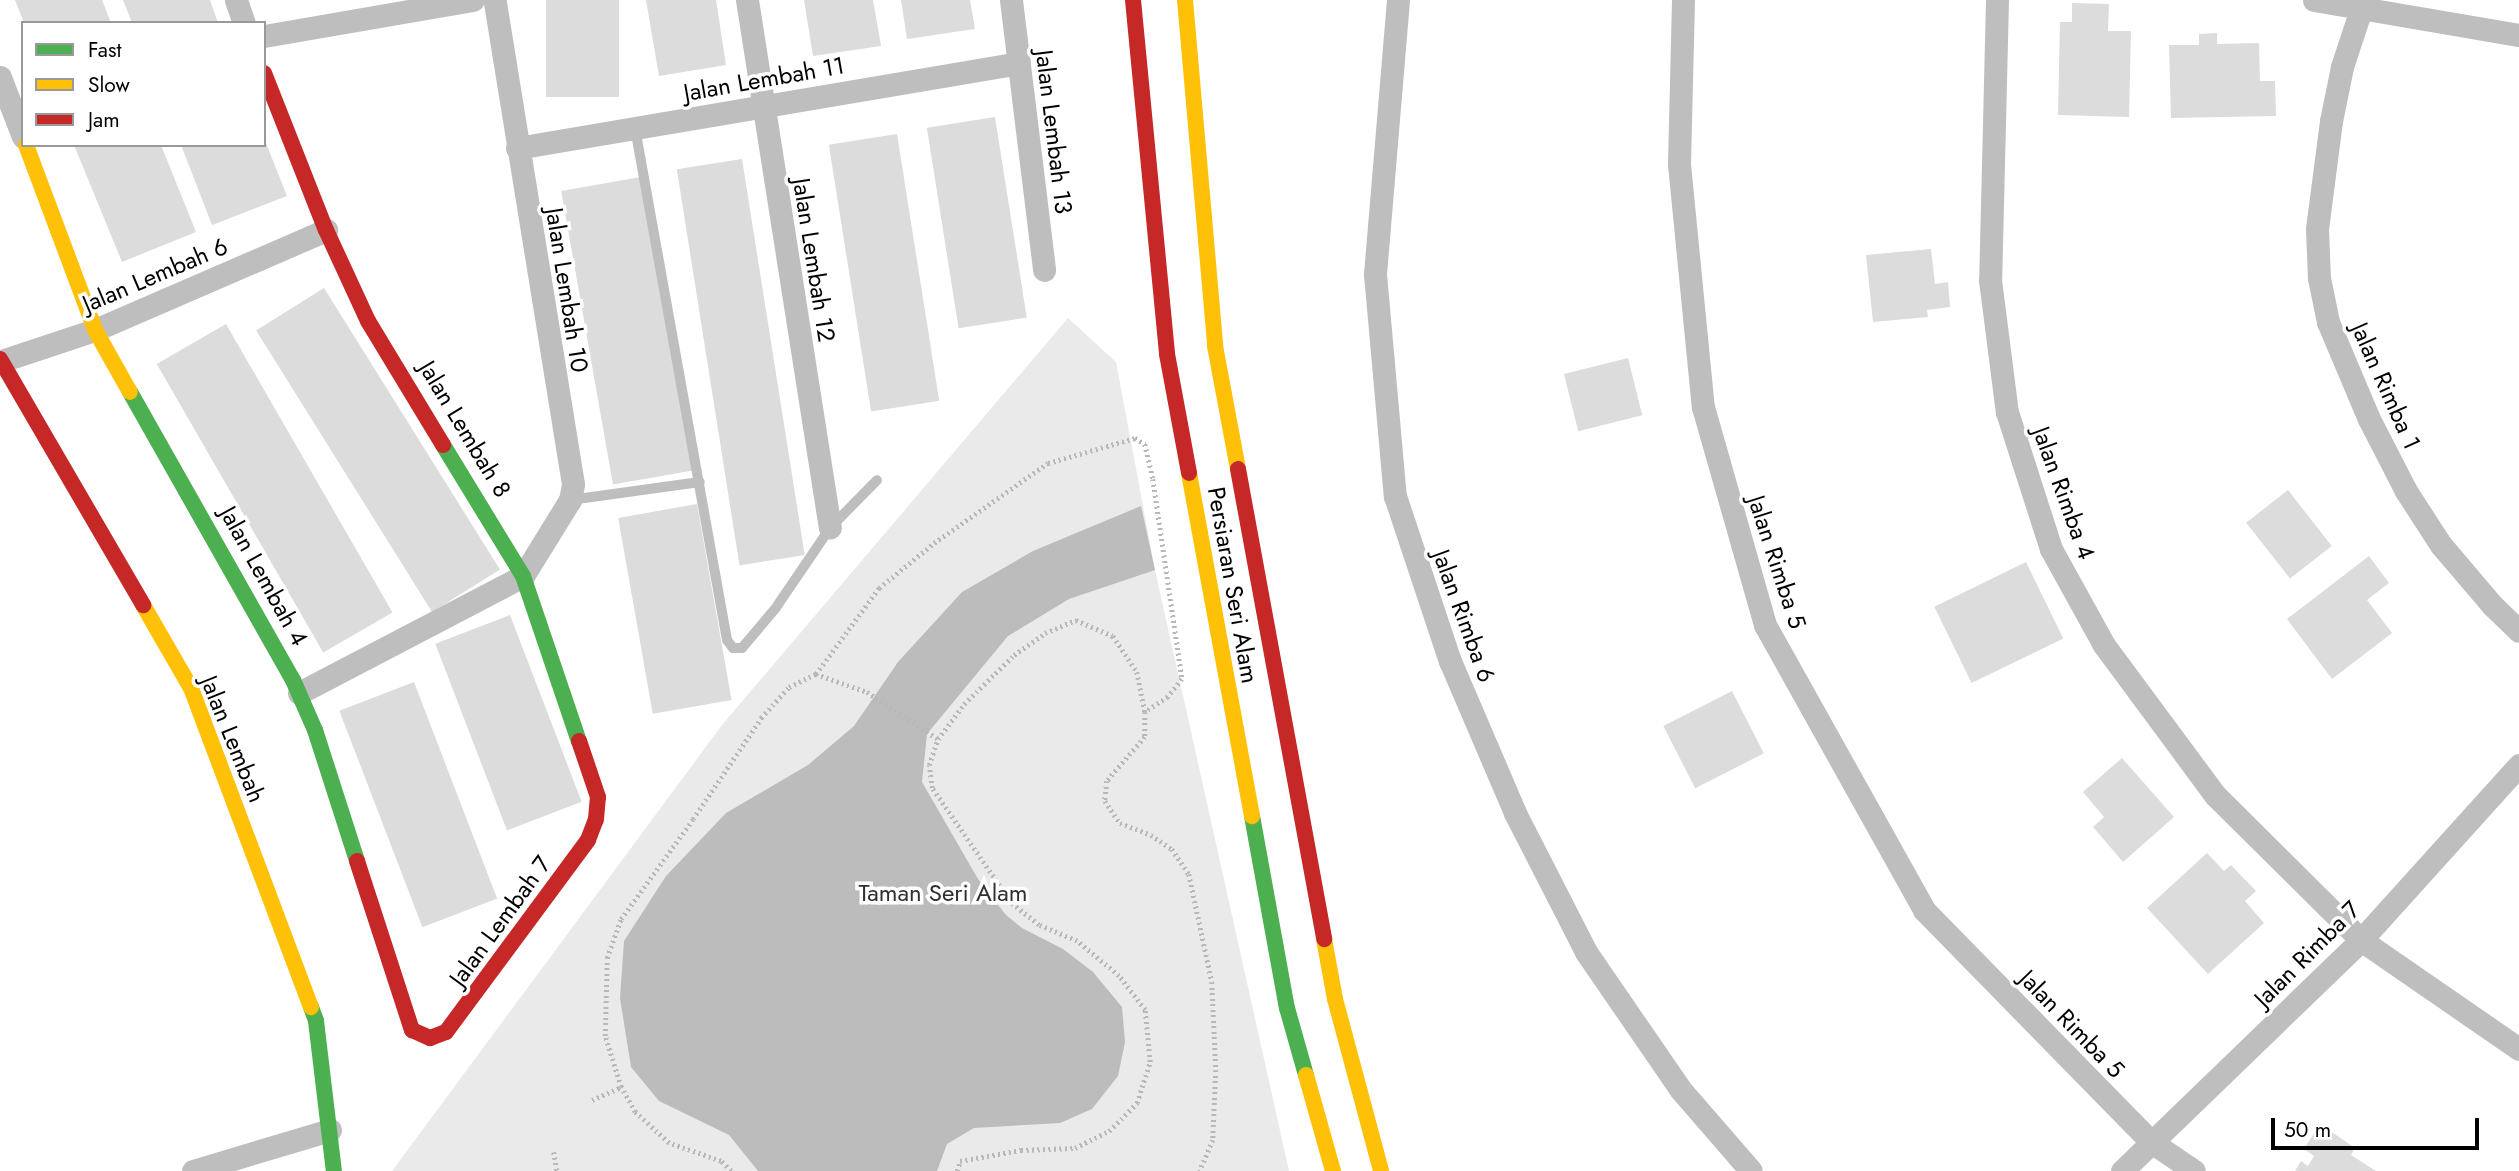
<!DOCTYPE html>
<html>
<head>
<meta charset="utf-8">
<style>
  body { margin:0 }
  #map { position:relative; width:2519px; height:1171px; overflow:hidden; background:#fff; font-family:Jost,sans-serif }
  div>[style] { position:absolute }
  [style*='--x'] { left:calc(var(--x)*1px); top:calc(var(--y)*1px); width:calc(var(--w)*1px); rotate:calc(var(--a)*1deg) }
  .green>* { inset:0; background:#eaeaea }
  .water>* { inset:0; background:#bcbcbc }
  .building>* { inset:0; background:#dcdcdc; transform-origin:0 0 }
  .path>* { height:4.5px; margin-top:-2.25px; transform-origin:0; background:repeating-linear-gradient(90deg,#b8b8b8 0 2px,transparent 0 5.5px) }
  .lane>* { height:10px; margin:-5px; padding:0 5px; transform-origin:5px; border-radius:5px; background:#bebebe }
  .street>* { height:23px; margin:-11.5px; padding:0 11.5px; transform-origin:11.5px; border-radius:11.5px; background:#bebebe }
  .fast>* { height:16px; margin:-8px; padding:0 8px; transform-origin:8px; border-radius:8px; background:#4caf50 }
  .slow>* { height:16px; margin:-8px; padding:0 8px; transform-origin:8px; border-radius:8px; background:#ffc107 }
  .jam>* { height:16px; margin:-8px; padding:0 8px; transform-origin:8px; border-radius:8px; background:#c62828 }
  span { translate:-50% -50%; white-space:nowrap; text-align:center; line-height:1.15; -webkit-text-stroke:7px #fff; paint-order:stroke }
  .street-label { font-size:24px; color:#000 }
  .park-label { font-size:24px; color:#2f2f2f }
  .legend { position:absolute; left:21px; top:21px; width:245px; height:126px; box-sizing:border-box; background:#fff; border:2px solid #999; margin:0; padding:9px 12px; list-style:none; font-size:21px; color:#000 }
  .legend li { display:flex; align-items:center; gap:14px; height:35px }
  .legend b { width:35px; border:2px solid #999 }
  .scale { position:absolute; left:2271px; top:1118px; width:208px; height:32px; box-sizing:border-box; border:4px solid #000; border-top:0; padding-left:9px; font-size:21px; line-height:24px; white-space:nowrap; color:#000; -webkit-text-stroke:5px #fff; paint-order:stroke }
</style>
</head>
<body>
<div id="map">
  <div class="green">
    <i style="clip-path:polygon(1068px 318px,1116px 362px,1155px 570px,1289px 1171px,392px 1171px,722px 725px)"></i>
  </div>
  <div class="water">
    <i style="clip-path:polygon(1141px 506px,1155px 570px,1069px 599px,1008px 636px,927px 734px,922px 782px,978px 879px,1006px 915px,1022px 928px,1063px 949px,1093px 972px,1122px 1007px,1125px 1042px,1118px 1076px,1092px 1109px,1060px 1123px,974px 1128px,947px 1144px,937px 1171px,758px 1171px,729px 1135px,659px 1101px,631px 1067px,620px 998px,624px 941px,666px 876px,726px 813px,808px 765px,854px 726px,898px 662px,962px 592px,1033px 551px)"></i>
  </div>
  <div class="building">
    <i style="clip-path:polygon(15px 0,102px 0,111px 23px,24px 23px)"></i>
    <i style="clip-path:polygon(123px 0,210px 0,218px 23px,132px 23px)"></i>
    <i style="left:546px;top:0;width:73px;height:97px"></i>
    <i style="clip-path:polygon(646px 0,716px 0,726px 65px,659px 76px)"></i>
    <i style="clip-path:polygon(804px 0,873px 0,881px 46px,813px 56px)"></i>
    <i style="clip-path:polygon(901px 0,970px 0,975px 29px,907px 39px)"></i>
    <i style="clip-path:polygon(2072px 3px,2109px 4px,2108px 31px,2131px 31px,2129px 117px,2058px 115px,2060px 22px,2072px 22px)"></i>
    <i style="clip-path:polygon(2217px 33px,2217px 44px,2259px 43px,2260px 81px,2275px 81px,2276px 116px,2171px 118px,2169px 45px,2199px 45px,2199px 34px)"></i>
    <i style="left:995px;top:117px;width:203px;height:69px;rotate:81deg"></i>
    <i style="left:897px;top:134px;width:270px;height:69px;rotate:81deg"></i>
    <i style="clip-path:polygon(264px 138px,287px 196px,212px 225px,181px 145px,264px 145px)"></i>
    <i style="clip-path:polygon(74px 145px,161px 145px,196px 232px,122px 262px)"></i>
    <i style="left:742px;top:159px;width:401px;height:66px;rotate:81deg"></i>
    <i style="left:641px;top:177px;width:298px;height:81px;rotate:80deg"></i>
    <i style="clip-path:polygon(1931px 249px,1935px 284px,1948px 282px,1950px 307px,1927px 310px,1928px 317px,1873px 322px,1866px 255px)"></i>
    <i style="left:324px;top:288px;width:332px;height:80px;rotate:58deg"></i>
    <i style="left:226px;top:324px;width:333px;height:80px;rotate:60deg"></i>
    <i style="left:1628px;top:358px;width:59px;height:66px;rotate:76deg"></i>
    <i style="left:2288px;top:490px;width:71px;height:53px;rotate:52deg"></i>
    <i style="left:697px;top:504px;width:199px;height:80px;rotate:80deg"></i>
    <i style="clip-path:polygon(2369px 556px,2389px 583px,2367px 600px,2392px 633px,2332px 679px,2287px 619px)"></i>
    <i style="left:2026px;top:562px;width:85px;height:102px;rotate:64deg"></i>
    <i style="left:510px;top:615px;width:200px;height:80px;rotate:69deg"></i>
    <i style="left:414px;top:682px;width:232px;height:80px;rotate:69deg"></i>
    <i style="left:1732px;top:691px;width:70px;height:77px;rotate:63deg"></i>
    <i style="clip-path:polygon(2122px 758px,2174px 817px,2123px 862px,2093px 827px,2104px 817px,2083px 792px)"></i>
    <i style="clip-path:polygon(2207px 853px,2224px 871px,2231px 865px,2256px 891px,2245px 901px,2264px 923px,2208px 974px,2147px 908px)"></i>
    <i style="clip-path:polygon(2320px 1124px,2355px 1148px,2351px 1155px,2376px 1171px,2295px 1171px,2301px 1161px,2308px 1166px,2314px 1156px,2304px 1149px)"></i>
  </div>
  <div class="path">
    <i style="--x:816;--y:674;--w:107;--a:-53.8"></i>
    <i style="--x:879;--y:588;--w:71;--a:-39.3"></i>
    <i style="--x:934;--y:543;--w:139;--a:-35.1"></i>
    <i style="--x:1048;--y:463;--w:91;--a:-16"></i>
    <i style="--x:1135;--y:438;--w:12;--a:31"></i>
    <i style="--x:1145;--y:444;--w:36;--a:77"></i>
    <i style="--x:1153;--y:479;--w:202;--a:81.7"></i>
    <i style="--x:1182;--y:679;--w:23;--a:128"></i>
    <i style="--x:1168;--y:697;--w:27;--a:147"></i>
    <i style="--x:592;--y:1100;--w:32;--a:-24"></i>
    <i style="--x:554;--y:1152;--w:19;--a:81"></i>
    <i style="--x:731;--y:1171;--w:14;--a:-135"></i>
    <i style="--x:721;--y:1161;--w:55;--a:-160.9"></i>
    <i style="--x:669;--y:1143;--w:46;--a:-137.6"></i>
    <i style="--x:635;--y:1112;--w:29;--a:-119"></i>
    <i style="--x:621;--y:1087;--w:53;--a:-107.4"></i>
    <i style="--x:605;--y:1036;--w:78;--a:-88.5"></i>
    <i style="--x:607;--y:958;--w:41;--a:-70.3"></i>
    <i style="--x:621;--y:919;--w:123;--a:-54.2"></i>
    <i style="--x:693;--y:819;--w:122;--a:-56"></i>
    <i style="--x:761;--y:718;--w:42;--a:-47.9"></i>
    <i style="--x:789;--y:687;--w:30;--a:-26"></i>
    <i style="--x:816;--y:674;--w:54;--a:19.4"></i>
    <i style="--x:867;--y:692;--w:85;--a:33.5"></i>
    <i style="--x:957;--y:1171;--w:10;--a:-73"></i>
    <i style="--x:960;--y:1161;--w:62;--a:-10.2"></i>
    <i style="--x:1021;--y:1150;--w:54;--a:-2.1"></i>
    <i style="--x:1075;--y:1148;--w:38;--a:-27"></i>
    <i style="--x:1109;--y:1131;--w:40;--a:-45"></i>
    <i style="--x:1137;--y:1103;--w:43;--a:-72.4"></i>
    <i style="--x:1150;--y:1062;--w:52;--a:-95.5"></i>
    <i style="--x:1145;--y:1010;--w:43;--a:-127.4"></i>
    <i style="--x:1119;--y:976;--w:55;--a:-140.2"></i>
    <i style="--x:1077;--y:941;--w:41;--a:-157.2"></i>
    <i style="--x:1039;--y:925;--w:34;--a:-142"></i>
    <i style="--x:1012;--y:904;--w:141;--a:-124.6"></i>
    <i style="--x:932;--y:788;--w:23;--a:-97"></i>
    <i style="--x:929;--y:765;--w:28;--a:-71"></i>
    <i style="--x:938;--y:739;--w:44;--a:-53.4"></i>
    <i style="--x:964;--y:704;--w:70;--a:-44.4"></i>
    <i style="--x:1014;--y:655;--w:38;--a:-35"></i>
    <i style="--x:1045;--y:633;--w:34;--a:-23"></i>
    <i style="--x:1076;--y:620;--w:40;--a:23.4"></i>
    <i style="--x:1113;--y:636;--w:43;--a:56.3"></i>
    <i style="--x:1137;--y:672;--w:41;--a:78.7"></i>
    <i style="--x:1145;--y:712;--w:25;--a:90"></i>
    <i style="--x:1145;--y:737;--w:58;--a:130.8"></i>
    <i style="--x:1107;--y:781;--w:20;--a:96"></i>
    <i style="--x:1105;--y:801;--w:27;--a:56"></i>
    <i style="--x:1120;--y:823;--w:33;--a:21"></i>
    <i style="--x:1151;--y:835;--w:25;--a:34"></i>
    <i style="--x:1172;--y:849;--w:30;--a:56"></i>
    <i style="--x:1189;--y:874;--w:110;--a:78"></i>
    <i style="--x:1212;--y:982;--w:88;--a:87.4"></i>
    <i style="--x:1216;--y:1070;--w:70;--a:92.5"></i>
    <i style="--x:1213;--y:1140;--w:34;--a:113"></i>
  </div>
  <div class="lane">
    <i style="--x:635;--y:128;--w:520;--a:79.81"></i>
    <i style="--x:727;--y:640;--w:10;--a:53"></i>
    <i style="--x:733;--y:648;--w:9;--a:0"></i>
    <i style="--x:742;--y:648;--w:51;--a:-49.8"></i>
    <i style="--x:775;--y:609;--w:98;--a:-55.8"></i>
    <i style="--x:830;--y:528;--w:67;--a:-45.6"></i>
    <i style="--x:570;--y:500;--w:131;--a:-7.9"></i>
  </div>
  <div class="street">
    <i style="--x:236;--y:0;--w:24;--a:71"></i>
    <i style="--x:747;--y:0;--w:534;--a:81.07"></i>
    <i style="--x:1011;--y:0;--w:272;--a:83"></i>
    <i style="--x:1398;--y:0;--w:275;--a:94.8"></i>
    <i style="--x:1375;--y:274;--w:223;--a:84.9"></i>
    <i style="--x:1395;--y:496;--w:174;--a:71.6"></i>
    <i style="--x:1450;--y:661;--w:165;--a:66.8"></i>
    <i style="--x:1515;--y:813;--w:156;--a:62.9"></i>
    <i style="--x:1586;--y:952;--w:166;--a:55.5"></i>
    <i style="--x:1680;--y:1089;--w:108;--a:49.1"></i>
    <i style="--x:1683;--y:0;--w:164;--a:91.4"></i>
    <i style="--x:1679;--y:164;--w:244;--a:84.4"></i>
    <i style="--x:1703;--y:407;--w:227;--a:74.1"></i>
    <i style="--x:1765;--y:625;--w:326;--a:60.8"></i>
    <i style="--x:1924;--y:910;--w:323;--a:45.6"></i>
    <i style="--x:2150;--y:1141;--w:53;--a:34.3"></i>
    <i style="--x:1997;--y:0;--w:280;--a:91.4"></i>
    <i style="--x:1990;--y:280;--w:133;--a:82.7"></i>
    <i style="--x:2007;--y:412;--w:144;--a:72.2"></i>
    <i style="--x:2051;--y:549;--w:110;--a:61.1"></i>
    <i style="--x:2104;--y:645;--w:187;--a:53.5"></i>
    <i style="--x:2215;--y:795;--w:206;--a:44.8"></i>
    <i style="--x:2361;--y:940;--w:192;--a:34.6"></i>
    <i style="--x:2314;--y:0;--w:208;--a:9.7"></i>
    <i style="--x:2364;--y:0;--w:71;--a:108.2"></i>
    <i style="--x:2342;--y:67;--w:55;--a:101.5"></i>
    <i style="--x:2331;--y:121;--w:109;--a:97.4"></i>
    <i style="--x:2317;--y:229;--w:49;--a:87.7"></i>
    <i style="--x:2319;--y:278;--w:45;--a:78.4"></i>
    <i style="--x:2328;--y:322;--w:105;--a:67.1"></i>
    <i style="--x:2369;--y:419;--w:81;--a:62.8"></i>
    <i style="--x:2406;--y:491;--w:64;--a:57.1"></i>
    <i style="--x:2441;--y:545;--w:79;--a:49.6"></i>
    <i style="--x:2492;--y:605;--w:37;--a:44"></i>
    <i style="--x:264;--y:36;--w:212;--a:-9.8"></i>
    <i style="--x:0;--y:77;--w:64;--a:69"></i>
    <i style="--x:517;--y:148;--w:509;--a:-9.61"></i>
    <i style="--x:1;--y:361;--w:99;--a:-18.3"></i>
    <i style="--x:95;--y:330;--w:252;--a:-23.4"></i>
    <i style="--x:299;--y:693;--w:253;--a:-27.6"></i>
    <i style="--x:523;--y:576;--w:89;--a:-58.3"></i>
    <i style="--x:570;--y:500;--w:16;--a:-79"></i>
    <i style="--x:573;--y:484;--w:490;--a:-99.2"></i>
    <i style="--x:193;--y:1171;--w:143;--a:-16.7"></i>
    <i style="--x:2122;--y:1171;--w:332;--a:-44"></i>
    <i style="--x:2361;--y:940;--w:236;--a:-47.9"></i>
  </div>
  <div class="fast">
    <i style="--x:130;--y:392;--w:331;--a:60.5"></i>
    <i style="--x:293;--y:680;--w:55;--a:66.3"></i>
    <i style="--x:315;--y:730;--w:138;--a:72.2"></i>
    <i style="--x:443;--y:445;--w:153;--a:58.6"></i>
    <i style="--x:523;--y:576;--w:174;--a:71.3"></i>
    <i style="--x:1252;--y:816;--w:195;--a:79.7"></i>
    <i style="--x:1287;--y:1008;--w:70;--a:74.2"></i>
    <i style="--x:311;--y:1007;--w:15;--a:70"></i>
    <i style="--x:316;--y:1021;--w:151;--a:83.2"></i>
  </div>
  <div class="slow">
    <i style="--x:1185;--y:0;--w:347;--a:85"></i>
    <i style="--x:1215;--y:346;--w:125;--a:79.4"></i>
    <i style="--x:26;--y:145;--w:197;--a:69.5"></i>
    <i style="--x:95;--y:330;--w:71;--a:60.6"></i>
    <i style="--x:1189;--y:473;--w:349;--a:79.6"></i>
    <i style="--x:143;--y:605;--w:96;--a:60"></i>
    <i style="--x:191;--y:688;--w:341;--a:69.4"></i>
    <i style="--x:1324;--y:939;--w:61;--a:79.6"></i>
    <i style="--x:1335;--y:999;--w:178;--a:75"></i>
    <i style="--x:1306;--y:1075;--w:100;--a:74.3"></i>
  </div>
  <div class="jam">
    <i style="--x:1133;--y:0;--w:356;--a:84.5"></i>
    <i style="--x:1167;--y:354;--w:121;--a:79.5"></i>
    <i style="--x:264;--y:73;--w:169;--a:68.5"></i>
    <i style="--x:326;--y:230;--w:100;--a:65.2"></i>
    <i style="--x:368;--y:321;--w:145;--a:58.8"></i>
    <i style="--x:0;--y:359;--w:285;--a:59.8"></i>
    <i style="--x:1238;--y:469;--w:478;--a:79.6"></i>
    <i style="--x:357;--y:861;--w:178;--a:72"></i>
    <i style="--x:412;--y:1030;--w:20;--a:24"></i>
    <i style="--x:430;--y:1038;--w:17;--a:-21"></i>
    <i style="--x:446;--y:1032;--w:239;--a:-53.5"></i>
    <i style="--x:588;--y:840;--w:22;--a:-69"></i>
    <i style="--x:596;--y:819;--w:22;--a:-85"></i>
    <i style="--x:598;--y:797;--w:59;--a:-108.7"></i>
  </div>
  <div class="street-label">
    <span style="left:764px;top:79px;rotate:-10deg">Jalan Lembah 11</span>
    <span style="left:1054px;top:132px;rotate:83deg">Jalan Lembah 13</span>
    <span style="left:814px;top:260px;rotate:81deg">Jalan Lembah 12</span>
    <span style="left:155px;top:275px;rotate:-23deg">Jalan Lembah 6</span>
    <span style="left:567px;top:290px;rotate:81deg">Jalan Lembah 10</span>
    <span style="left:2386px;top:386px;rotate:66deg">Jalan Rimba 1</span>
    <span style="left:465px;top:429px;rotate:59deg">Jalan Lembah 8</span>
    <span style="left:2064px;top:493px;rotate:70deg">Jalan Rimba 4</span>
    <span style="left:1777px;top:562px;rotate:72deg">Jalan Rimba 5</span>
    <span style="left:264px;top:576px;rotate:61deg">Jalan Lembah 4</span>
    <span style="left:1233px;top:585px;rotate:80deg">Persiaran Seri Alam</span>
    <span style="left:1464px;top:616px;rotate:70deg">Jalan Rimba 6</span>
    <span style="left:233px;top:739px;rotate:68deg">Jalan Lembah</span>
    <span style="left:500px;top:921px;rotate:-54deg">Jalan Lembah 7</span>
    <span style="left:2307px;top:954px;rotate:-45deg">Jalan Rimba 7</span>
    <span style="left:2072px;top:1024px;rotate:46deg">Jalan Rimba 5</span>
  </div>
  <div class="park-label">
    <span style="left:943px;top:893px">Taman Seri Alam</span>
  </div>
  <ul class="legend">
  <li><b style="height:9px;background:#4caf50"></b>Fast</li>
  <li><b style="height:9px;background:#ffc107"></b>Slow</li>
  <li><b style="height:9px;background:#c62828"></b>Jam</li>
  </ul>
  <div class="scale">50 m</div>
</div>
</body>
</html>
